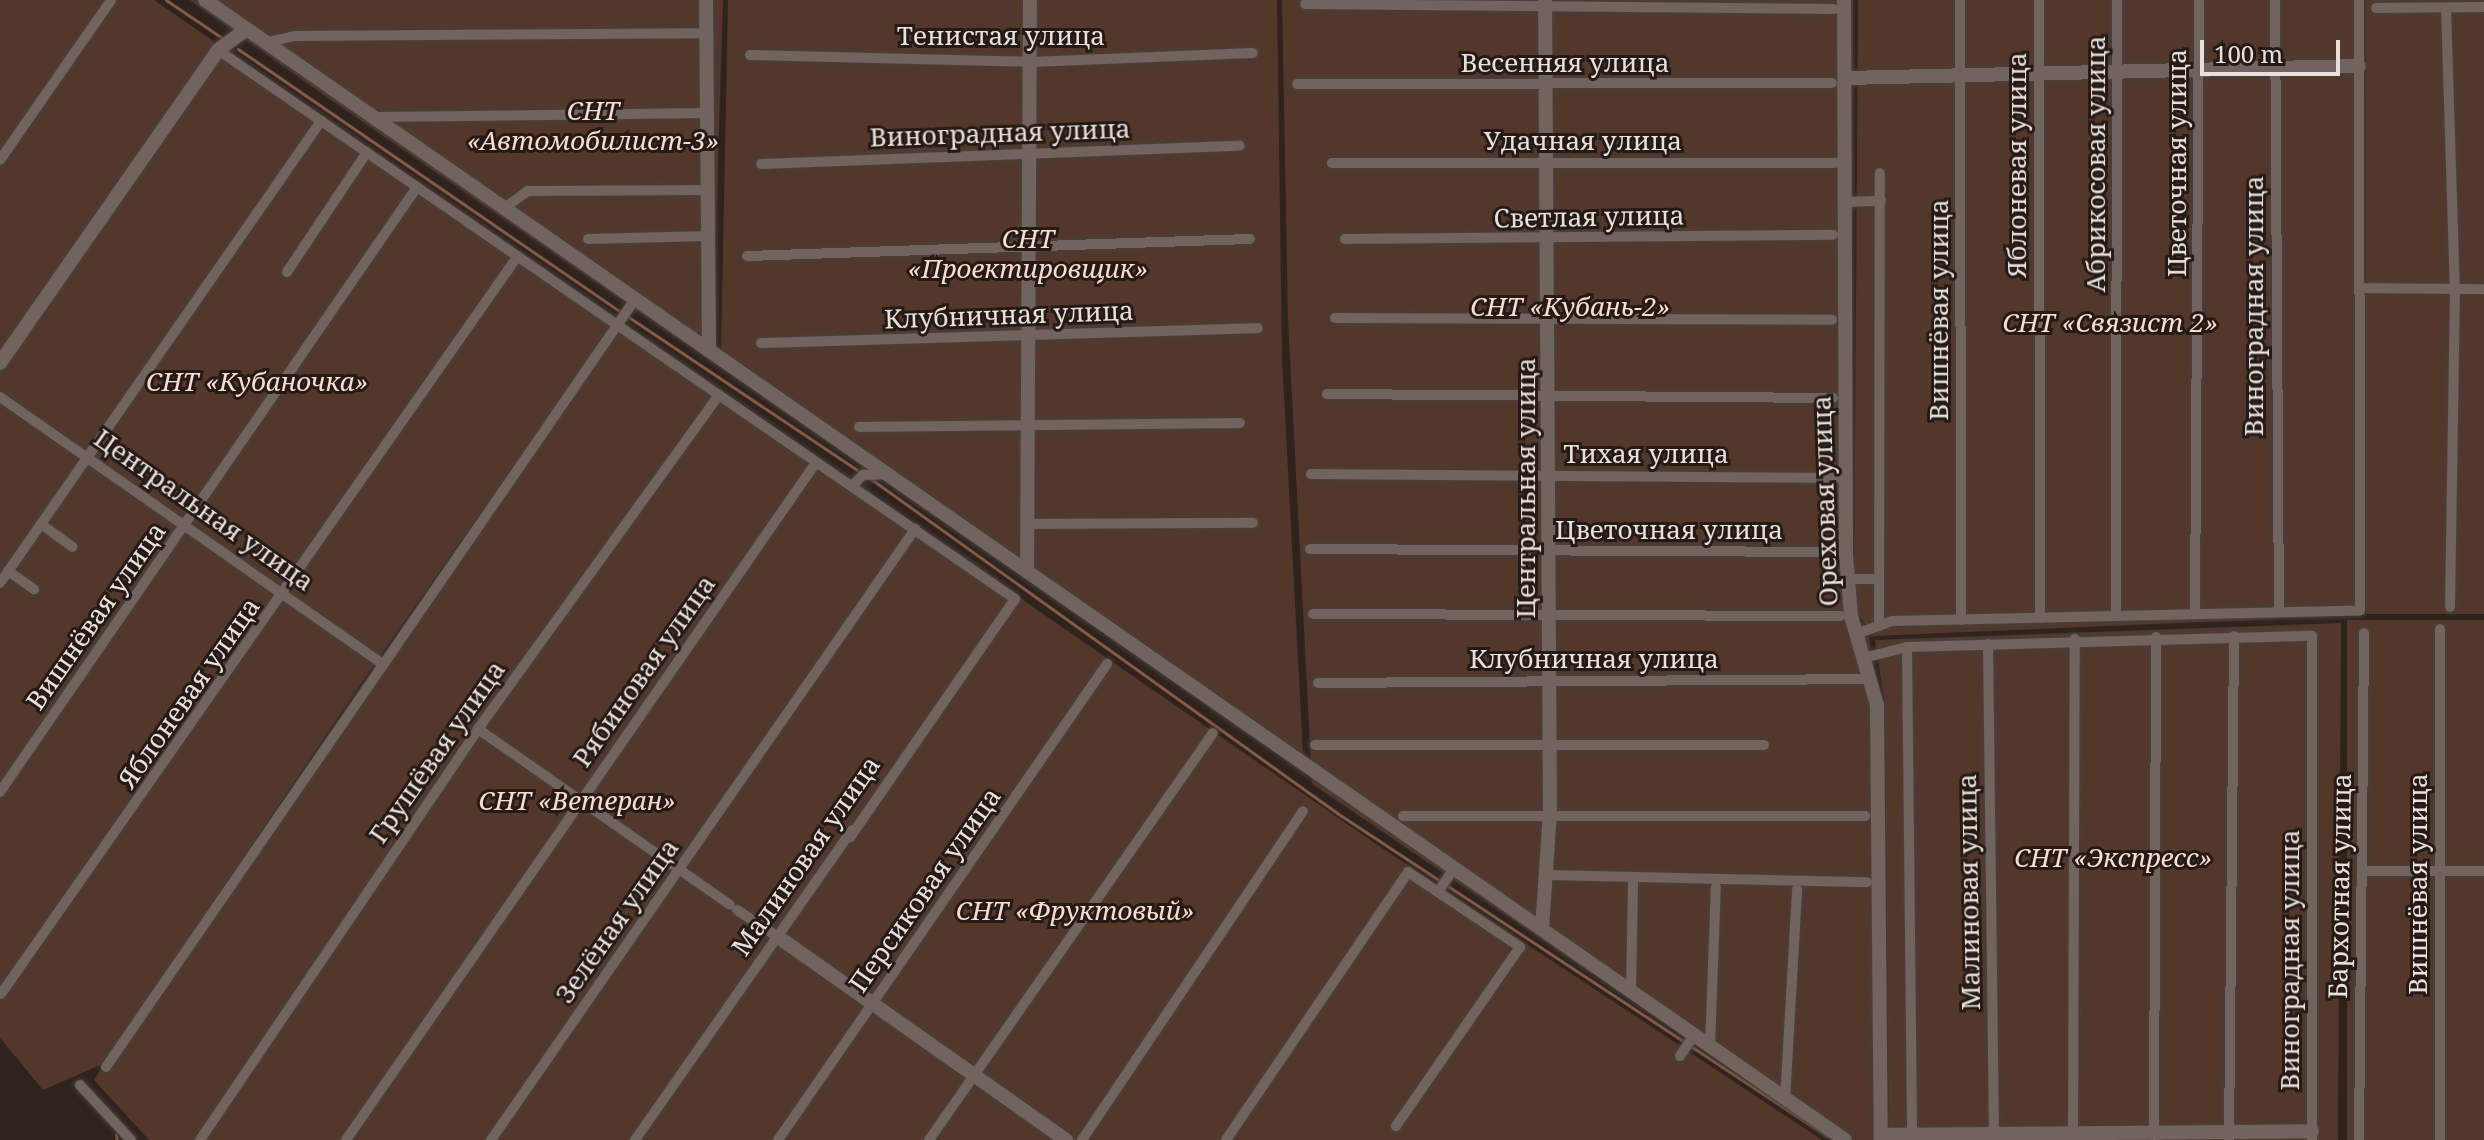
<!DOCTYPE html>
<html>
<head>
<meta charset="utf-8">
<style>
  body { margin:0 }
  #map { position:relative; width:2484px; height:1140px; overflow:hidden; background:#2f231e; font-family:"Noto Serif",serif }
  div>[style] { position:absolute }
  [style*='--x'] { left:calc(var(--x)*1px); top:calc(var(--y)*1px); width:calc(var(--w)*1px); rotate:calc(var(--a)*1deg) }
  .green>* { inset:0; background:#53372b; transform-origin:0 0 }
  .stream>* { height:3px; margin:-1.5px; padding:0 1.5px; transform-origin:1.5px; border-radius:1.5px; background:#845a47 }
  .roads { filter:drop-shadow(0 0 2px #48403b) drop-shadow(0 0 2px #48403b) }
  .street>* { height:10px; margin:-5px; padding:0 5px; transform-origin:5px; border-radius:5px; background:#71635d }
  .secondary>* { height:14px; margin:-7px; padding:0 7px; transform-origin:7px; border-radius:7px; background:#71635d }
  span { translate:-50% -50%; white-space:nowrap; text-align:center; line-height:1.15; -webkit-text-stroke:6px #251a15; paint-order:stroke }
  .street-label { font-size:26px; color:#e8e0dc }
  .park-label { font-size:26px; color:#f9dccf; font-style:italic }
  .scale { position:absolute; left:2200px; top:40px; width:140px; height:36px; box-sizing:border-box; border:4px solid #e8e0dc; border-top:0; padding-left:10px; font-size:24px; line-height:28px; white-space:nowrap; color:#e8e0dc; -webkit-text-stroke:6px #251a15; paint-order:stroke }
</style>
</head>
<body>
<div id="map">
  <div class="green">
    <i style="clip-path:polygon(evenodd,0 0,154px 0,1376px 844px,1822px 1140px,149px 1140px,94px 1080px,105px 1063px,43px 1090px,0 1038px,0 0,599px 345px,378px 663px,114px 1048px,374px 664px,599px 345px)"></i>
    <i style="clip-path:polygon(190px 0,723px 0,712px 362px,317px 90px)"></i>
    <i style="clip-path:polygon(728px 0,1277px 0,1282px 357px,1303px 754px,721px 350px)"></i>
    <i style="clip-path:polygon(1282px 0,1853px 0,1851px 615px,1869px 638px,1877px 686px,1885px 1140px,1839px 1140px,1312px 784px,1288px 319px)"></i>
    <i style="clip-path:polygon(1858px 0,2364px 0,2365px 615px,1874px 636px,1854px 608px)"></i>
    <i style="left:2366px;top:0;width:118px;height:614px"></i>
    <i style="left:2347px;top:620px;width:137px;height:520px"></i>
    <i style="clip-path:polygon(2341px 623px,2338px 1140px,1889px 1140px,1885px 705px,1875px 640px)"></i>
  </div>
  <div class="stream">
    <i style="--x:166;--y:0;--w:71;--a:34.1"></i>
    <i style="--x:238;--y:49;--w:465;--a:34.5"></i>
    <i style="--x:627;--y:316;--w:277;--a:33.8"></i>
    <i style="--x:871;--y:479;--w:573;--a:35.63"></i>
    <i style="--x:1337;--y:813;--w:587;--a:33.39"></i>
    <i style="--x:116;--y:1135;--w:5;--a:79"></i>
  </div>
  <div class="roads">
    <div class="street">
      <i style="--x:1960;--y:0;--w:620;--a:89.91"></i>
      <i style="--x:2039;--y:0;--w:618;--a:89.91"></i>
      <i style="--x:2275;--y:0;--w:612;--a:89.63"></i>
      <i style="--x:1305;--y:4;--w:529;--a:0.54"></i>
      <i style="--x:2376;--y:8;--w:108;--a:-0.5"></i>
      <i style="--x:2446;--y:8;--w:281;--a:88.2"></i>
      <i style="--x:2455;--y:289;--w:318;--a:90.9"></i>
      <i style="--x:264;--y:43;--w:32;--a:-13"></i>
      <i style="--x:295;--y:36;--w:411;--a:-0.4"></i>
      <i style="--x:218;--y:50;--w:968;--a:34.56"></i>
      <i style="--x:1015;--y:599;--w:290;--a:124.7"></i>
      <i style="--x:750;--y:55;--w:280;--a:1.4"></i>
      <i style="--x:1030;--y:62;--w:223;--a:-2.3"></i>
      <i style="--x:1297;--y:84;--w:535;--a:-0.11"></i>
      <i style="--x:375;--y:117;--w:334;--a:-0.7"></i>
      <i style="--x:0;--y:160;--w:195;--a:-55.2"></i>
      <i style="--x:1332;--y:163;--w:503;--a:0"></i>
      <i style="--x:761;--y:164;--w:479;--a:-2.2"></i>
      <i style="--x:1846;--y:202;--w:35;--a:-2"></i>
      <i style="--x:503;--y:209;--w:31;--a:-36"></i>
      <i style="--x:528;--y:191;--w:180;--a:-0.3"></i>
      <i style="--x:588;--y:239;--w:120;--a:-1.4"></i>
      <i style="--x:1345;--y:239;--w:488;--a:-0.5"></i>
      <i style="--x:747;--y:256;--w:503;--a:-1.94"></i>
      <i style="--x:287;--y:272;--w:144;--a:-56.3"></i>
      <i style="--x:2360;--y:288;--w:124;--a:0.5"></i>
      <i style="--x:1335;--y:318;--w:497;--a:0.2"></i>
      <i style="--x:761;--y:343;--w:497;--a:-1.7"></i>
      <i style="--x:1327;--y:394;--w:506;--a:0.45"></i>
      <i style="--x:0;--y:397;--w:465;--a:34.9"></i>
      <i style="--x:859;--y:427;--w:381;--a:-0.6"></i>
      <i style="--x:1311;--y:474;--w:526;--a:0.44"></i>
      <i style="--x:854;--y:484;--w:13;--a:-45"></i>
      <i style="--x:863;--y:475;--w:23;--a:-2"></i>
      <i style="--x:41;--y:524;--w:39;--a:36"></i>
      <i style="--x:1028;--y:524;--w:225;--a:-0.3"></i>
      <i style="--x:1310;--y:549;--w:526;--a:0.33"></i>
      <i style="--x:8;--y:571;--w:32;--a:35"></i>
      <i style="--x:1848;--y:579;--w:30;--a:0"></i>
      <i style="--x:0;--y:583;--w:563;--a:-55.21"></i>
      <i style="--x:1313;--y:614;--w:527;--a:0.22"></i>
      <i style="--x:2195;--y:614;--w:614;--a:-89.63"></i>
      <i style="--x:2116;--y:616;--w:616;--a:-89.91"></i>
      <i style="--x:1879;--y:626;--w:453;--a:-89.9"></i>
      <i style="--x:1859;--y:633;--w:35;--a:-20"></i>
      <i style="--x:1892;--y:621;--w:468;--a:-1.3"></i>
      <i style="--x:2360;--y:610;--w:610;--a:-90.09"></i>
      <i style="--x:1988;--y:644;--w:494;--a:89.3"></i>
      <i style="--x:1907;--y:647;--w:488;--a:89.4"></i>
      <i style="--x:1863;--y:658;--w:45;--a:-14"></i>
      <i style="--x:1907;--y:647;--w:405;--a:-1.6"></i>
      <i style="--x:2312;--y:636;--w:504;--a:90"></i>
      <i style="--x:1318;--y:683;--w:553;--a:-0.41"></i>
      <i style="--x:478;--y:729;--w:307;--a:34.9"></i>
      <i style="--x:1315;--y:745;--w:449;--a:0"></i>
      <i style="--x:0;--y:792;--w:735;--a:-55.42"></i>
      <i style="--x:1403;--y:816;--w:462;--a:0"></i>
      <i style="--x:2363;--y:871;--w:121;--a:0"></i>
      <i style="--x:1548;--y:875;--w:319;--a:1.3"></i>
      <i style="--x:1438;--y:892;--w:29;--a:-56"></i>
      <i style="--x:737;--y:910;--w:53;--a:33.4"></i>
      <i style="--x:1631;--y:990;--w:107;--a:-88.9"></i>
      <i style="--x:1;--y:994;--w:900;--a:-55"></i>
      <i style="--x:1710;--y:1047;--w:160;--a:-87.9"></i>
      <i style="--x:1680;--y:1056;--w:25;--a:-56"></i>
      <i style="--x:106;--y:1067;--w:934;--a:-55.43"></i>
      <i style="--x:80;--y:1085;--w:75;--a:47.2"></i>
      <i style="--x:1785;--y:1100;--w:211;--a:-86.7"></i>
      <i style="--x:2073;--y:1138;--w:499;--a:-89.8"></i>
      <i style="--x:200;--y:1140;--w:496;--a:-55.9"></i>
      <i style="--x:478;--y:729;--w:412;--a:-54.2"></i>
      <i style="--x:346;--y:1140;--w:823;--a:-55.25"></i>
      <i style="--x:491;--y:1140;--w:744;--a:-55.24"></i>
      <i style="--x:635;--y:1140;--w:378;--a:-55"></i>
      <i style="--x:778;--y:1140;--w:579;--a:-55.35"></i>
      <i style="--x:929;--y:1140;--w:496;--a:-55.1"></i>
      <i style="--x:1082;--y:1140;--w:396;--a:-56.1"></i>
      <i style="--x:1226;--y:1140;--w:324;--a:-55.8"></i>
      <i style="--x:1408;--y:872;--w:135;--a:33.8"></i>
      <i style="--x:1520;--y:947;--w:218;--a:124.7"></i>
      <i style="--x:2154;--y:1140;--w:503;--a:-89.77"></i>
      <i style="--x:2229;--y:1140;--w:504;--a:-89.43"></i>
      <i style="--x:2359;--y:1140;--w:507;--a:-89.43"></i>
      <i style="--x:2440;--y:1140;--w:511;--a:-90"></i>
    </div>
    <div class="secondary">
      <i style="--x:205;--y:0;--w:1997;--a:34.8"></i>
      <i style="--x:706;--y:0;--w:350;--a:89.5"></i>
      <i style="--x:1844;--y:0;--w:555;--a:89.79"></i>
      <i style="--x:1846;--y:555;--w:61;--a:85.3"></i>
      <i style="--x:1851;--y:616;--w:93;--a:73.7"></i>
      <i style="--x:1877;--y:705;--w:435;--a:89.5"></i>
      <i style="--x:1846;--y:78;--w:513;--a:-1.34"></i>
      <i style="--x:0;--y:363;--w:381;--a:-55.1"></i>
      <i style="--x:218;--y:50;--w:34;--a:-36"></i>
      <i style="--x:1027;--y:571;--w:571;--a:-89.7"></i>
      <i style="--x:1542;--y:929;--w:116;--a:-86.1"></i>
      <i style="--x:1550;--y:813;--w:813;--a:-90.35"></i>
      <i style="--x:781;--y:939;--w:349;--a:35.2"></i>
      <i style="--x:1881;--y:1135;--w:431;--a:-0.5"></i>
    </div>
  </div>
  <div class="street-label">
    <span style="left:1001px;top:36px">Тенистая улица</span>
    <span style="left:1565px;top:63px">Весенняя улица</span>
    <span style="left:1000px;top:133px;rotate:-2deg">Виноградная улица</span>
    <span style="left:1583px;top:141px">Удачная улица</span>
    <span style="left:2177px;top:163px;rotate:-90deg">Цветочная улица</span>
    <span style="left:2096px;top:164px;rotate:-90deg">Абрикосовая улица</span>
    <span style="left:2017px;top:165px;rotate:-90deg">Яблоневая улица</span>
    <span style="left:1589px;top:217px;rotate:-1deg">Светлая улица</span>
    <span style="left:2254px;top:306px;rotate:-90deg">Виноградная улица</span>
    <span style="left:1939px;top:310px;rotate:-90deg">Вишнёвая улица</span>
    <span style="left:1009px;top:315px;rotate:-2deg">Клубничная улица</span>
    <span style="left:1646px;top:454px">Тихая улица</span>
    <span style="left:1526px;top:488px;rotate:-90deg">Центральная улица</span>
    <span style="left:1825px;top:501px;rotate:-92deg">Ореховая улица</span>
    <span style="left:204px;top:510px;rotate:35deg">Центральная улица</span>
    <span style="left:1669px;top:530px">Цветочная улица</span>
    <span style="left:96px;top:616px;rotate:-55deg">Вишнёвая улица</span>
    <span style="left:1594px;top:659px">Клубничная улица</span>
    <span style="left:644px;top:671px;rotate:-55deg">Рябиновая улица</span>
    <span style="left:189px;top:693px;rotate:-55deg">Яблоневая улица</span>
    <span style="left:437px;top:752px;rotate:-55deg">Грушёвая улица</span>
    <span style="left:806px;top:856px;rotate:-55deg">Малиновая улица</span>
    <span style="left:2418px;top:884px;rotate:-90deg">Вишнёвая улица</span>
    <span style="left:2340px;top:886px;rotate:-89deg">Бархотная улица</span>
    <span style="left:925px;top:890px;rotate:-55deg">Персиковая улица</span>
    <span style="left:1969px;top:892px;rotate:-91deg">Малиновая улица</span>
    <span style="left:617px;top:921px;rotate:-55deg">Зелёная улица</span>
    <span style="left:2290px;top:960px;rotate:-90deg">Виноградная улица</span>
  </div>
  <div class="park-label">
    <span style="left:593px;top:126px">СНТ<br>«Автомобилист-3»</span>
    <span style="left:1028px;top:254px">СНТ<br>«Проектировщик»</span>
    <span style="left:1570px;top:307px">СНТ «Кубань-2»</span>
    <span style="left:2110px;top:323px">СНТ «Связист 2»</span>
    <span style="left:257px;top:382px">СНТ «Кубаночка»</span>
    <span style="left:577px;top:801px">СНТ «Ветеран»</span>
    <span style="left:2113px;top:858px">СНТ «Экспресс»</span>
    <span style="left:1075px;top:911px">СНТ «Фруктовый»</span>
  </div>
  <div class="scale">100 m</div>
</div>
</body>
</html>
